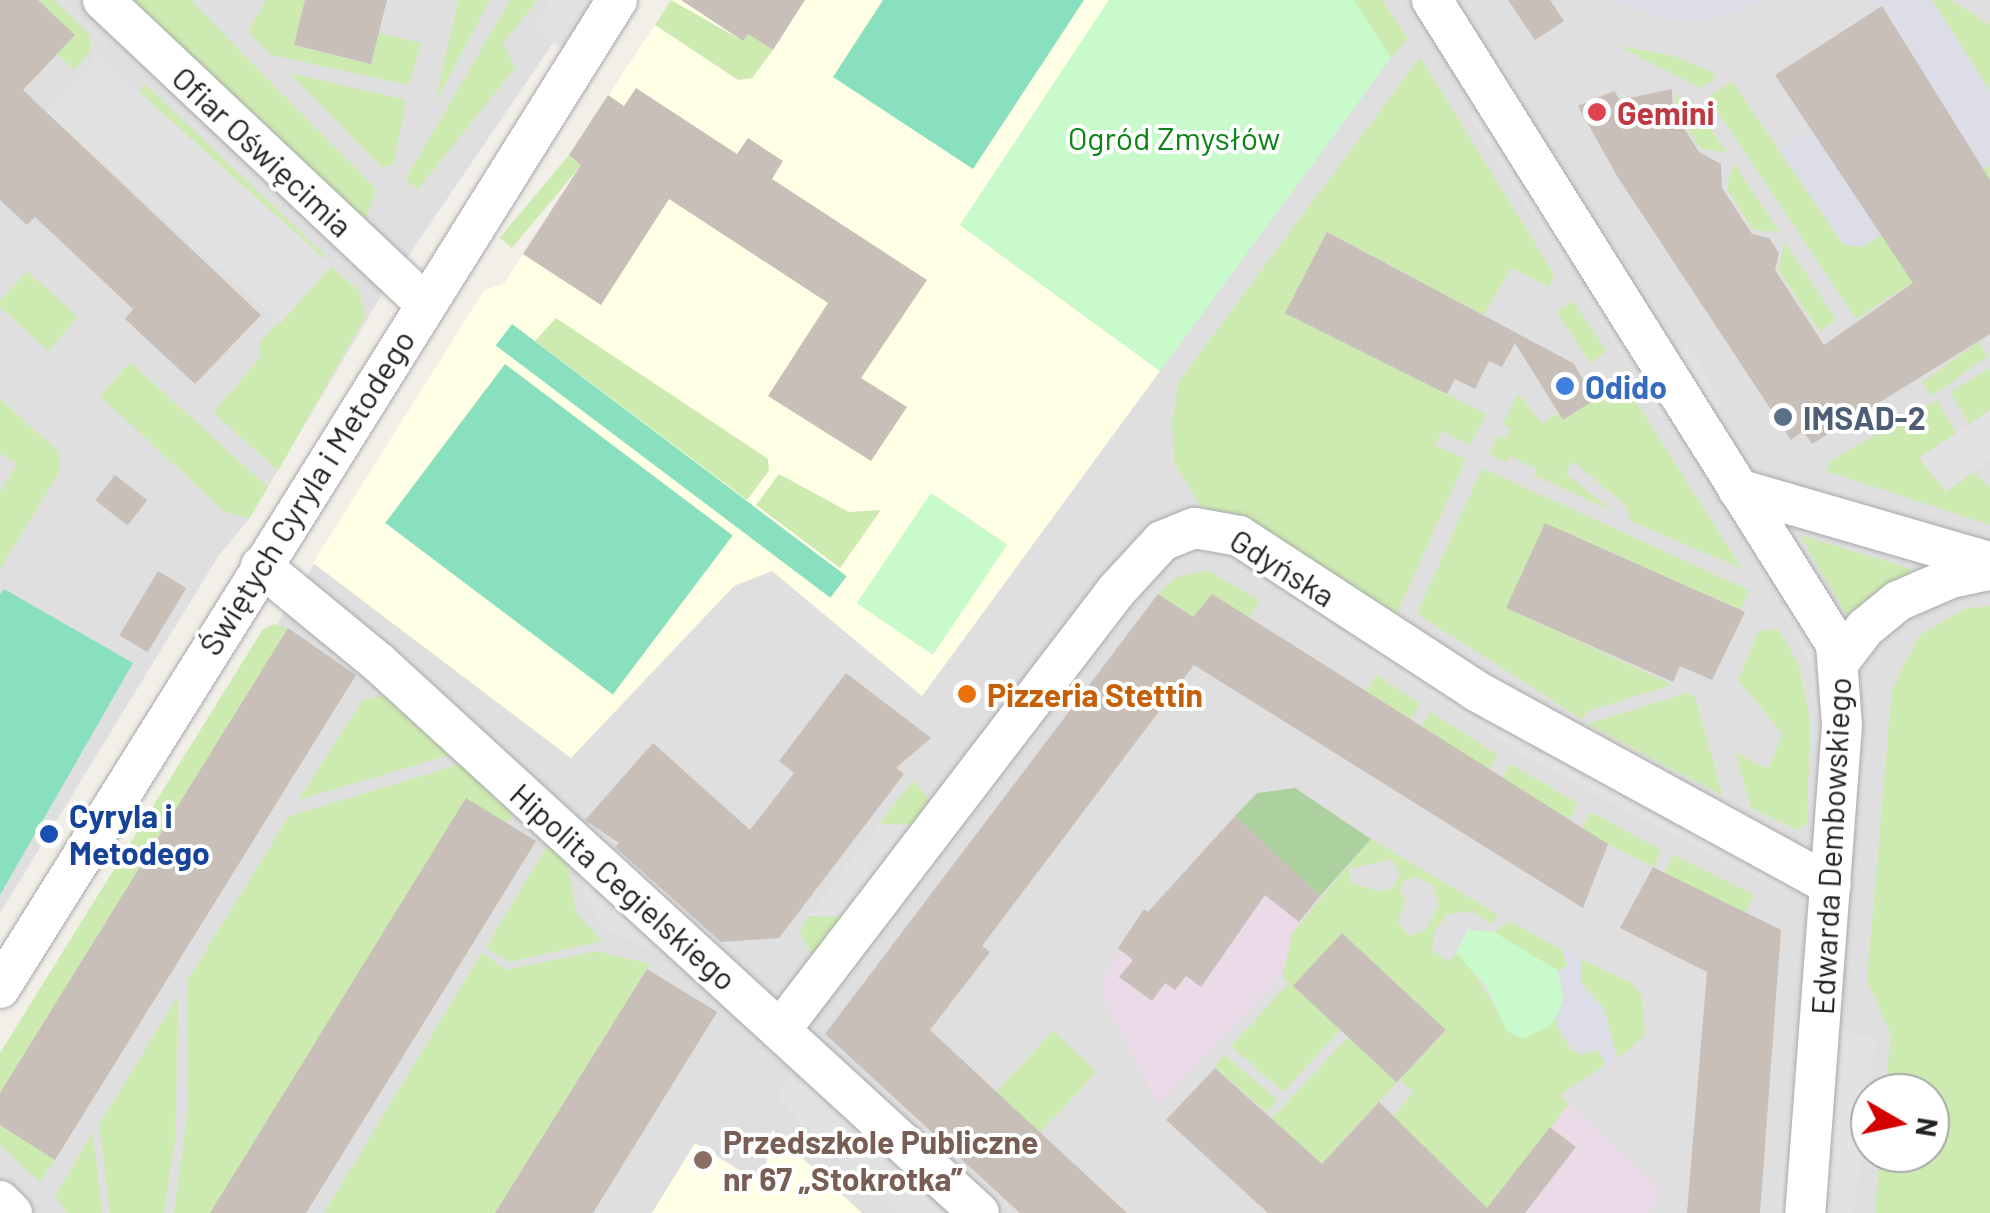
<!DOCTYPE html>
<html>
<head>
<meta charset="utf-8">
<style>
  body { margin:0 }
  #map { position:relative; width:1990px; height:1213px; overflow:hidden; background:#f2efe9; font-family:Barlow,sans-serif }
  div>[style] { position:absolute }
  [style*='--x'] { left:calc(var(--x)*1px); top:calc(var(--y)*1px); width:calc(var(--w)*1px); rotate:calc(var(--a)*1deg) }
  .residential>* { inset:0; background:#e0dfdf }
  .industrial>* { inset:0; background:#ebdbe8 }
  .education>* { inset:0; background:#ffffe5 }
  .grass>* { inset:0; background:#cdebb0; transform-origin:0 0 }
  .forest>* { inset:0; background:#add19e }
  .park>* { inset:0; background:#c8facc; transform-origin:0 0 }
  .pitch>* { inset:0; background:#88e0be; transform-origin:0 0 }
  .parking>* { inset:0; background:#e2e2e2; transform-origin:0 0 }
  .plaza>* { inset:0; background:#dddde8 }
  .building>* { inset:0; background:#c7bfb8; transform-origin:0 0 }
  .roads { filter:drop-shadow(0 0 2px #a9a9a9) drop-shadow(0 0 2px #a9a9a9) }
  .street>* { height:40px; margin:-20px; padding:0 20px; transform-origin:20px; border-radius:20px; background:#fff }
  .dots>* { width:28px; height:28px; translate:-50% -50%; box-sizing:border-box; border:5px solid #fff; border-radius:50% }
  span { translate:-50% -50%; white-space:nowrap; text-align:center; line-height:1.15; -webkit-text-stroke:8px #fff; paint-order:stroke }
  .health-label { font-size:32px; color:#be3a42; font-weight:700 }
  .left { translate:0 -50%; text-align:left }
  .park-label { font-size:32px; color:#0c8416 }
  .street-label { font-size:32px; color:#222 }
  .shop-label { font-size:32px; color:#366cbe; font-weight:700 }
  .service-label { font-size:32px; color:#4e5e75; font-weight:700 }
  .food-label { font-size:32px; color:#c56008; font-weight:700 }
  .transit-label { font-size:32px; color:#164399; font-weight:700 }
  .education-label { font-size:32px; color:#785e54; font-weight:700 }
  .north { position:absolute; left:1850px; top:1073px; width:100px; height:100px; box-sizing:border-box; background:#fff; border:2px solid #a7a7a7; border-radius:50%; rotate:99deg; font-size:28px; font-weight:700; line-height:40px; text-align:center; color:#222 }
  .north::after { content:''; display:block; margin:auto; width:35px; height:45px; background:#d40000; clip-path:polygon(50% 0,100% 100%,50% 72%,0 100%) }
</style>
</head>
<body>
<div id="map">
  <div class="residential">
    <i style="clip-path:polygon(0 0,593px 0,562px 49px,553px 43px,379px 299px,249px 519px,219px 555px,0 913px)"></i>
    <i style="clip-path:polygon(evenodd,671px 0,1990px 0,1990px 1213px,0 1213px,0 1072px,484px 290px,504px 283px,581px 166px,569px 155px,671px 0,1870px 1093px,1930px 1093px,1930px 1153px,1870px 1153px,1870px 1093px)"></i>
  </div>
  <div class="industrial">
    <i style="clip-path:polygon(1210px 843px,1299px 922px,1282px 974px,1159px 1105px,1102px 996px,1102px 981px,1144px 909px,1149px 912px)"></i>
    <i style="clip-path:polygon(1569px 1104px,1662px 1190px,1649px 1213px,1485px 1213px)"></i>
  </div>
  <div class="education">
    <i style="clip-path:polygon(671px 0,1109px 0,960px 225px,1160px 371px,922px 696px,772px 571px,734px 586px,571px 758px,313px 563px,484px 290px,504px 283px,581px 166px,569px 155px)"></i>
    <i style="clip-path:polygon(772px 1130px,862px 1213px,652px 1213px,695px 1143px,749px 1176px,764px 1177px)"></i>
  </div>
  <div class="grass">
    <i style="clip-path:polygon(38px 0,54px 0,90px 35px,91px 50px,74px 70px,43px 41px,67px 43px,75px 35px)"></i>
    <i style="clip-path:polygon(131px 0,190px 0,376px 189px,365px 221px)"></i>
    <i style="clip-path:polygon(266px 0,305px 0,295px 46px,371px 64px,379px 33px,421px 43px,409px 85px,271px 55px,248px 31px)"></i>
    <i style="clip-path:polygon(459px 0,490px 0,435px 103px,458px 1px)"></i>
    <i style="clip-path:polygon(510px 0,537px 0,503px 44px,515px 68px,418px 189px,405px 180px)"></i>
    <i style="clip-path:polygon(671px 0,743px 41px,748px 34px,773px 50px,752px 78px,738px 80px,655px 25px)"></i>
    <i style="clip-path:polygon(1354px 0,1382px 0,1408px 39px,1391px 58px)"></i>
    <i style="clip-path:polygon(1932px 0,1951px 0,1990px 25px,1990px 91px)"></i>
    <i style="clip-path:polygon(1619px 46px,1673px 56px,1714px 73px,1713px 80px,1700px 88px)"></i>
    <i style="clip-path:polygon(1420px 57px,1554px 274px,1549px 287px,1511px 268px,1484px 315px,1327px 232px,1286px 312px,1486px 414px,1470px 445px,1442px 431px,1435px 445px,1466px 459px,1394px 620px,1201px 506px,1174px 462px,1172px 421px,1179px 381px)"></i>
    <i style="clip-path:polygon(290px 73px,406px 100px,394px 164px,382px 168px)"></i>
    <i style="clip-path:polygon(1732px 81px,1843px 244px,1990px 165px,1990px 232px,1856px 319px,1708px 97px)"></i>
    <i style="clip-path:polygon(143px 84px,148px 87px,326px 256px,320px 262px,140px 92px)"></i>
    <i style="clip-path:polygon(1675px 94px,1695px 108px,1727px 152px,1701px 149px,1676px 111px)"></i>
    <i style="left:569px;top:155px;width:16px;height:108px;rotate:40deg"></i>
    <i style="clip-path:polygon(1733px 163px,1780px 232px,1753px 230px,1727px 189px)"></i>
    <i style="clip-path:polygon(1785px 242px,1836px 319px,1820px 332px,1778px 269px)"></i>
    <i style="clip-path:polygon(331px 267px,359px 291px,365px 317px,278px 471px,213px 412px,261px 357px,259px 343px)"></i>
    <i style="left:27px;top:271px;width:69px;height:45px;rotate:42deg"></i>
    <i style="left:1573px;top:301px;width:61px;height:20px;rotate:56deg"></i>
    <i style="clip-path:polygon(556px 318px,768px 459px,769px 471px,747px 500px,535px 341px)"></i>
    <i style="left:1978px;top:342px;width:17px;height:69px;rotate:54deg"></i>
    <i style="clip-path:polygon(130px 362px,268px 487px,249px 519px,224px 511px,100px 396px)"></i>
    <i style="clip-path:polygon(1990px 368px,1990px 410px,1969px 424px,1950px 392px)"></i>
    <i style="clip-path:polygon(1623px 381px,1742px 569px,1631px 521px,1625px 505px,1573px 461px,1565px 473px,1614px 512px,1533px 475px,1537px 469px,1510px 456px,1506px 462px,1488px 454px,1498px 436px,1506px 439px,1511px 428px,1503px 424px,1518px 394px,1542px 423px,1559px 413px,1564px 420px)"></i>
    <i style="clip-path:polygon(0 399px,59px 452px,60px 471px,0 569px,0 492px,17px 464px,0 453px)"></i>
    <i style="clip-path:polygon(1937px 400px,1956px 433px,1919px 458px,1946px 491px,1973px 472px,1990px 488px,1990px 525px,1826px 471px,1832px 460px)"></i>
    <i style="clip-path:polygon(1482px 468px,1749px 590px,1741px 610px,1545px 523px,1507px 608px,1672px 685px,1588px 711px,1582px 719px,1417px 614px)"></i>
    <i style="clip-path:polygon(779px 474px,849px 512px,881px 510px,840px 568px,756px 505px)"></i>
    <i style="clip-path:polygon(1800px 535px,1912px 569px,1854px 628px)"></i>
    <i style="clip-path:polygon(1207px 570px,1260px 601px,1248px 618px,1212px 594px,1193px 617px,1158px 594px,1177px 577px)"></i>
    <i style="clip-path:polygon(1990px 606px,1990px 1213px,1875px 1213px,1880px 1153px,1930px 1153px,1930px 1093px,1885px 1093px,1891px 1034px,1867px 981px,1892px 689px,1919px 636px,1964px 609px)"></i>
    <i style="clip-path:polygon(274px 624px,288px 628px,0 1093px,0 1053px,263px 629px)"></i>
    <i style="clip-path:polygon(1778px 629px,1798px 663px,1810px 719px,1807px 823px,1796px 830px,1751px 808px,1735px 752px,1768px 769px,1783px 734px,1738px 680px,1759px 631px)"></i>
    <i style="left:1376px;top:675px;width:53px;height:22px;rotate:33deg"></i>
    <i style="clip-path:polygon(1687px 693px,1695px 697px,1723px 796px,1587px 724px)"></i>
    <i style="clip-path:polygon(384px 694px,450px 755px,298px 800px,362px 701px)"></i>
    <i style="left:1431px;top:712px;width:80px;height:21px;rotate:33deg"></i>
    <i style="clip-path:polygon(461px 764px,513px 816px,506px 823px,466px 799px,210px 1213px,174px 1213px,187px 1116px,187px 981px,289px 816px)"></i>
    <i style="left:1510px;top:764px;width:79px;height:20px;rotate:30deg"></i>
    <i style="clip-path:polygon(913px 781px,933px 804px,918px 825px,879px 824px)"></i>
    <i style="clip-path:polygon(1591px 812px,1661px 850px,1654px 867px,1581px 831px)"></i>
    <i style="clip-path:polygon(evenodd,1371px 839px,1499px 915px,1490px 924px,1473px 911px,1448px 914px,1435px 930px,1432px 950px,1449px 962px,1456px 953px,1472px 969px,1512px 1036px,1556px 1020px,1571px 1051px,1597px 1050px,1606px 1064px,1560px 1095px,1569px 1104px,1485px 1213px,1393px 1116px,1414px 1092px,1400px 1080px,1446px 1030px,1342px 933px,1293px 986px,1340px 1030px,1283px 1092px,1231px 1046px,1289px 983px,1282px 976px,1293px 932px,1371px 839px,1392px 859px,1400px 874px,1392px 888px,1380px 892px,1350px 882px,1349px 869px,1392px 859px,1371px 839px,1416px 877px,1433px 885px,1439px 905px,1426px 930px,1409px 936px,1398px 922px,1405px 901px,1400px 889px,1404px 880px,1416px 877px)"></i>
    <i style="clip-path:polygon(547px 846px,568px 865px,576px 913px,602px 941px,509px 962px,486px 947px)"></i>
    <i style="left:1673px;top:855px;width:90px;height:20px;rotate:26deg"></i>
    <i style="clip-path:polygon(808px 916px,848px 917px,815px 960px,800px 934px)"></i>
    <i style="clip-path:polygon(1510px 921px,1562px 950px,1568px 966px,1558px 972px,1514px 949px,1494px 932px)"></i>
    <i style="clip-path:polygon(597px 951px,650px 964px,495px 1213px,324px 1213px,482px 952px,505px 970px)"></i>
    <i style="clip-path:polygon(1581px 959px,1630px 982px,1642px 995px,1645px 1035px,1617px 1059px,1604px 1009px,1581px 982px)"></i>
    <i style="clip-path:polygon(178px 996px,175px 1140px,164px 1213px,110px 1213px,99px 1125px)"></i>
    <i style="left:1053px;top:1031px;width:60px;height:85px;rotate:43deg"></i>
    <i style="left:1348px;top:1037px;width:67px;height:113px;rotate:43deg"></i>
    <i style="left:1225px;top:1055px;width:69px;height:16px;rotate:41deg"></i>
    <i style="clip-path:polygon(0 1125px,55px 1160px,40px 1182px,0 1145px)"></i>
    <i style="clip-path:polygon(93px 1132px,102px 1213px,68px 1213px,55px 1196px)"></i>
  </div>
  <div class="forest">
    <i style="clip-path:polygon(1295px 788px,1371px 839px,1320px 896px,1235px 816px,1257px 793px)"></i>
  </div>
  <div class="park">
    <i style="clip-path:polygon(1109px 0,1354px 0,1391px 58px,1160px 371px,960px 225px)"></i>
    <i style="left:931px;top:493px;width:92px;height:133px;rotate:34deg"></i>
    <i style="clip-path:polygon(1468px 930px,1494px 932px,1557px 970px,1565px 1002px,1550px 1026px,1523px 1039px,1506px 1030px,1486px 986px,1456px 953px)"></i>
  </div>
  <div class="pitch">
    <i style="clip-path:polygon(883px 0,1084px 0,973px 169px,833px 77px)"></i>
    <i style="left:512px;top:324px;width:419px;height:27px;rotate:37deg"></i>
    <i style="left:505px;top:364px;width:285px;height:199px;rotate:37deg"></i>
    <i style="clip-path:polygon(4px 589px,133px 663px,0 895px,0 595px)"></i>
  </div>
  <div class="parking">
    <i style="clip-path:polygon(552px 0,593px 0,562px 49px,533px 27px)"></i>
    <i style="left:98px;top:55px;width:315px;height:77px;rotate:42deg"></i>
    <i style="clip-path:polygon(1474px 101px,1574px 257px,1567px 270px,1470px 117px)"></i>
    <i style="clip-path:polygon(1592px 285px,1681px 429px,1676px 442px,1578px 288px)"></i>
    <i style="left:1687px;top:344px;width:69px;height:11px;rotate:59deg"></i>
    <i style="clip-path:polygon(1990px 410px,1990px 460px,1946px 492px,1919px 458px)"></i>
    <i style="clip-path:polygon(1212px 541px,1538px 750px,1795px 884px,1789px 894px,1532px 761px,1229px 561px,1197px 554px,1157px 576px,850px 979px,840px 970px,1152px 563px)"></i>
    <i style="clip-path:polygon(1778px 605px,1797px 609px,1827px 672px,1821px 744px,1809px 663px)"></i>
    <i style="clip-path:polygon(879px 824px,918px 825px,848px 917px,808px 916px)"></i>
    <i style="clip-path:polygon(578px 858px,686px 967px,604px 927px,584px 899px)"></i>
    <i style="clip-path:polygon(1804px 970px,1791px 1213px,1777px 1213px)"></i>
    <i style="left:1842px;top:1032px;width:34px;height:182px;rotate:7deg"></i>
    <i style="clip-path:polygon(793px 1074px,821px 1099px,945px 1213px,896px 1213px,776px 1098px)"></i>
  </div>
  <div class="plaza">
    <i style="clip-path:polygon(1607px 0,1763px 0,1720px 18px,1679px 22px)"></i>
    <i style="clip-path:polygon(1865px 0,1932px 0,1990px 91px,1990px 165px,1863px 247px,1843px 244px,1778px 149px,1810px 132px,1775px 75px,1810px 53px,1931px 159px,1847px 28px,1881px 6px)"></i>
    <i style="clip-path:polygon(1562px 950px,1581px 959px,1581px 982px,1604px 1009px,1617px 1059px,1606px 1064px,1597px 1050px,1581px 1055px,1561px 1035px,1556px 1020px,1565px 993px,1558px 972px,1568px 965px)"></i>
  </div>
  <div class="building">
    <i style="clip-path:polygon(0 0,38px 0,75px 35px,23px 90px,261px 315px,195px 384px,125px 319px,133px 309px,35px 217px,27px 225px,0 200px)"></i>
    <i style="clip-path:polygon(305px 0,387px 0,371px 64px,294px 45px)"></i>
    <i style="clip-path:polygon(681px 0,805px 0,773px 50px,748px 34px,743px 41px)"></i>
    <i style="clip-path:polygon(1508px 0,1550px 0,1564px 21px,1535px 40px)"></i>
    <i style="clip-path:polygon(1882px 6px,1990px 180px,1990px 334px,1812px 444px,1803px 431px,1791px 440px,1617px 176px,1578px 106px,1614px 91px,1620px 100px,1672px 89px,1673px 111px,1699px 152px,1721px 164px,1722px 188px,1752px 234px,1769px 238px,1779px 253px,1775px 270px,1824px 345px,1913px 283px,1775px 75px)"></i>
    <i style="clip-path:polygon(636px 88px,737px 154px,748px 138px,783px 161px,772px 179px,927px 280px,861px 378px,907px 407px,871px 461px,768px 396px,828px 303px,669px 199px,601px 305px,523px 254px,581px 165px,569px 155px,608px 95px,624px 106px)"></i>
    <i style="clip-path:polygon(1327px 232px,1573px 363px,1596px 399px,1563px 420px,1515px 343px,1502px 367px,1489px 361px,1475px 389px,1455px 379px,1447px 394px,1285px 313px)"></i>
    <i style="left:115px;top:475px;width:41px;height:32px;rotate:38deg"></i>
    <i style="clip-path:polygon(1545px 523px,1745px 612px,1712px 680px,1680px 666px,1673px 682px,1506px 608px)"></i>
    <i style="left:158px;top:571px;width:33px;height:75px;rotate:31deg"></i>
    <i style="clip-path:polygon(1158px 594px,1193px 617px,1212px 594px,1608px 844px,1583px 908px,1194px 665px,982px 946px,990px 952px,930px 1030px,1127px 1213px,1020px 1213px,825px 1034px)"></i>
    <i style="clip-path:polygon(288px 628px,356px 675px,55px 1160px,0 1125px,0 1093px)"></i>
    <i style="clip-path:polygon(846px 673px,931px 738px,896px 768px,904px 774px,779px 938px,721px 942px,615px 847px,619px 843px,585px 820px,653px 743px,750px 830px,794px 773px,779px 761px)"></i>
    <i style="clip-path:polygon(466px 798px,536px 841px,467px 953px,306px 1213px,210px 1213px)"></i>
    <i style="clip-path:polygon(1235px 816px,1320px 896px,1299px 922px,1265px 895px,1201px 987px,1186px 976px,1175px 990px,1165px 983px,1152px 1001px,1119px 977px,1133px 960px,1118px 948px,1144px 909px,1148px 912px)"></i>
    <i style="clip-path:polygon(1653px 867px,1781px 930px,1760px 1213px,1687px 1213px,1707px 972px,1620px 928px)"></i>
    <i style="left:1342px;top:933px;width:142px;height:72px;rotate:43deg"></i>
    <i style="clip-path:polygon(647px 969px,717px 1012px,693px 1051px,593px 1213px,495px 1213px)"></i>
    <i style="clip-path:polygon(1215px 1068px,1322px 1164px,1379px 1102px,1487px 1208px,1550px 1127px,1576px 1147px,1525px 1213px,1268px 1213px,1166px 1120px)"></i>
  </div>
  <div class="roads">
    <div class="street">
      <i style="--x:103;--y:0;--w:440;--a:43.3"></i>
      <i style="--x:1432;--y:0;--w:760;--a:57.9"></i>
      <i style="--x:1836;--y:644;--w:81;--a:85.8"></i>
      <i style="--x:1842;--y:725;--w:489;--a:94.3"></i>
      <i style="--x:1738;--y:489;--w:262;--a:16.2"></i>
      <i style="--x:261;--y:566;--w:151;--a:39.4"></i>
      <i style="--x:378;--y:662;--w:815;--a:42.51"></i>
      <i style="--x:1839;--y:662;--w:43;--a:-52.6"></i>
      <i style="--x:1865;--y:628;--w:43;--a:-39.3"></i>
      <i style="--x:1898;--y:601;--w:58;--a:-23.5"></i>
      <i style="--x:1951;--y:578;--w:40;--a:-12"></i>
      <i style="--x:0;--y:988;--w:1165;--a:-58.02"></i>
      <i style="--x:781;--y:1029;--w:551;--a:-52.59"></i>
      <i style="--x:1116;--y:591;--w:68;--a:-47.4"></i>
      <i style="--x:1162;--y:541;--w:35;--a:-22"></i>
      <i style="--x:1195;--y:528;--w:45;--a:10.3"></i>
      <i style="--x:1239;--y:536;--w:285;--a:33.1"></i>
      <i style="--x:1478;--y:692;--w:402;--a:28.7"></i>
      <i style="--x:0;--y:1201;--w:17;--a:45"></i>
    </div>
  </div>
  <div class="dots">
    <i style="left:1597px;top:112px;background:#e0444e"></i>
    <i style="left:1565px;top:386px;background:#3f7fe0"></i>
    <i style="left:1783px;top:417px;background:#5c6f8a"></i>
    <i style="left:967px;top:694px;background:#e8710a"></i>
    <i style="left:49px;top:834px;background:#1a4fb4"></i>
    <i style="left:703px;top:1160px;background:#8d6e63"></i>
  </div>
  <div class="health-label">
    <span class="left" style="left:1617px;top:112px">Gemini</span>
  </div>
  <div class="park-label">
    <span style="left:1174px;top:137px">Ogród Zmysłów</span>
  </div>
  <div class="street-label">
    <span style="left:263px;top:151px;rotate:43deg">Ofiar Oświęcimia</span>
    <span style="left:306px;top:492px;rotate:-58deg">Świętych Cyryla i Metodego</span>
    <span style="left:1283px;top:567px;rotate:32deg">Gdyńska</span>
    <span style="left:1830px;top:846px;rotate:-87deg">Edwarda Dembowskiego</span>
    <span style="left:624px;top:886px;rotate:42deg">Hipolita Cegielskiego</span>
  </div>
  <div class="shop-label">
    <span class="left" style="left:1585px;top:386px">Odido</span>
  </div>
  <div class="service-label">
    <span class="left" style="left:1803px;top:417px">IMSAD-2</span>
  </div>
  <div class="food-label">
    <span class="left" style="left:987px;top:694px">Pizzeria Stettin</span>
  </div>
  <div class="transit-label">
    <span class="left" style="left:69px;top:834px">Cyryla i<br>Metodego</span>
  </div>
  <div class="education-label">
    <span class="left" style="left:723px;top:1160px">Przedszkole Publiczne<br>nr 67 „Stokrotka”</span>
  </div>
  <div class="north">N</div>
</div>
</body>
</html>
